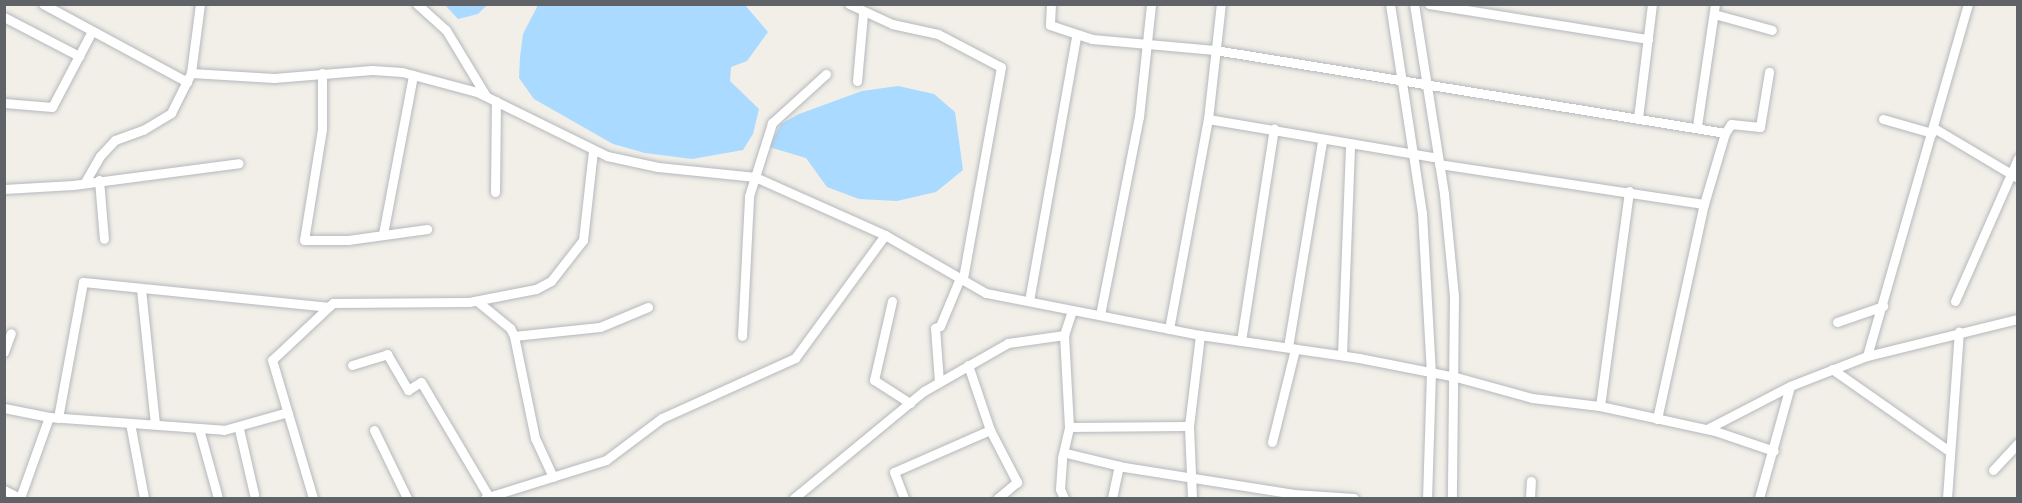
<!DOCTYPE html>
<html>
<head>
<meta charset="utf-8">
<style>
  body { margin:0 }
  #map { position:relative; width:2022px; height:503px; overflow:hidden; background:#f1efe8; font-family:"Fira Sans",sans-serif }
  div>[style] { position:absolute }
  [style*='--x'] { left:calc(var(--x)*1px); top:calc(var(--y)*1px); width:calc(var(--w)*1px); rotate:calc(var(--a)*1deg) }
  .water>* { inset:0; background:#aadaff }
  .roads { filter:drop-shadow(0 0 2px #b5b8bc) drop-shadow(0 0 2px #b5b8bc) }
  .street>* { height:9px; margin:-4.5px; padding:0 4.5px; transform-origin:4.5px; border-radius:4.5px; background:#fff }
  span { translate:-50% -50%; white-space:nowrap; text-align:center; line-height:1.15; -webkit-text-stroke:5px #fff; paint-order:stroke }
  .frame { position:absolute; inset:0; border:6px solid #5f6368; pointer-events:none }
</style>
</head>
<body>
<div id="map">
  <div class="water">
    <i style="clip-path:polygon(445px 5px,487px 5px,478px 14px,458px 19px)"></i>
    <i style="clip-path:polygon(538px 5px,745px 5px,768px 32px,747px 61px,731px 67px,730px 81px,759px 109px,753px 134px,743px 150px,692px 159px,645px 153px,613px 144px,534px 99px,519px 78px,520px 57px,523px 34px)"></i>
    <i style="clip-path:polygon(898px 86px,934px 94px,955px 112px,963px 170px,936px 192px,897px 201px,859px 199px,827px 187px,806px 158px,769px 147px,781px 124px,799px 114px,862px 91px)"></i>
  </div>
  <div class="roads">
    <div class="street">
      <i style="--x:43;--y:4;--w:164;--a:28.4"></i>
      <i style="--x:417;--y:4;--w:39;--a:42"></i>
      <i style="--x:446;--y:30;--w:77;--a:58.8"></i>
      <i style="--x:849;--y:4;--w:47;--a:24.9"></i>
      <i style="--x:892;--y:24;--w:47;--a:12.3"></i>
      <i style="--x:938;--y:34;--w:71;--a:27.6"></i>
      <i style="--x:1001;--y:67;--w:215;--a:100.2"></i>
      <i style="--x:1051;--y:4;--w:21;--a:93"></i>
      <i style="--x:1050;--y:25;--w:44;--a:18.4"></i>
      <i style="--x:1092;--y:39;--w:123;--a:5.1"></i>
      <i style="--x:1215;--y:50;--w:517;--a:9.24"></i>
      <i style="--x:1390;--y:4;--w:211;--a:81.3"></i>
      <i style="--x:1422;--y:213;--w:159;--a:86.8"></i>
      <i style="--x:1431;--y:372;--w:126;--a:91.8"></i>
      <i style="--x:1414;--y:4;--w:192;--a:81"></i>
      <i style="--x:1444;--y:194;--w:102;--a:84.4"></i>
      <i style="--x:1454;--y:296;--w:202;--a:90.6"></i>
      <i style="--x:1429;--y:4;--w:222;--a:9.1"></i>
      <i style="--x:1714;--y:14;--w:60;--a:15.4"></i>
      <i style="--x:4;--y:17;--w:85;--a:27.5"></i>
      <i style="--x:191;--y:73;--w:83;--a:3.4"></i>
      <i style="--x:274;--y:78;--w:98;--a:-4.7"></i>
      <i style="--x:372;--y:70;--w:30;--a:4"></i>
      <i style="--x:402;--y:72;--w:78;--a:14.9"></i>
      <i style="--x:477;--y:92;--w:145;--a:26.2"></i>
      <i style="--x:607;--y:156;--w:52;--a:12.2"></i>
      <i style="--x:658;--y:167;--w:98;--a:5.9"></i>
      <i style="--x:755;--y:177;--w:142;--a:24"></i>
      <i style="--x:322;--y:73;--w:56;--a:90"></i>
      <i style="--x:322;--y:129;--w:112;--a:99.2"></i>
      <i style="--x:304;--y:240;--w:44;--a:0"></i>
      <i style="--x:348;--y:240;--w:80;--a:-7.9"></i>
      <i style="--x:857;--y:81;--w:67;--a:-84.9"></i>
      <i style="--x:4;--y:103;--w:48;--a:4.8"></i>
      <i style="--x:52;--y:107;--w:86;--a:-62.2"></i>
      <i style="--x:1638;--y:118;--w:115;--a:-83"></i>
      <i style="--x:1208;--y:119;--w:233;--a:9.6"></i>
      <i style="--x:1883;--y:119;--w:51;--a:15.9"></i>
      <i style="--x:1697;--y:126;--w:123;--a:-81.6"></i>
      <i style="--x:1934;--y:128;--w:98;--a:30.8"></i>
      <i style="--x:1439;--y:164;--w:268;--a:8.6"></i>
      <i style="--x:99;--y:180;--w:59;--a:85.2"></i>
      <i style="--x:85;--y:182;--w:30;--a:-60"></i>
      <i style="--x:100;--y:156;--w:22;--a:-47"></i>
      <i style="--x:115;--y:140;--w:30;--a:-20"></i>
      <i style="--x:143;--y:130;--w:33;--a:-31"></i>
      <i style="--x:171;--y:113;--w:45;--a:-63.4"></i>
      <i style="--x:191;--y:73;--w:70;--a:-82.6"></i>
      <i style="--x:4;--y:189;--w:69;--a:-3.3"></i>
      <i style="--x:73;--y:185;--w:167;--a:-7.5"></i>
      <i style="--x:495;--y:192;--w:91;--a:-89.4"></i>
      <i style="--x:383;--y:234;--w:162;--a:-79.3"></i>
      <i style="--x:141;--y:289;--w:136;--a:84.1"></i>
      <i style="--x:477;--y:301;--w:43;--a:39.3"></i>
      <i style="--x:510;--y:328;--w:9;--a:63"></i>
      <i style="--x:514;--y:336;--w:104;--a:78.4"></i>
      <i style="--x:535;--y:438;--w:43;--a:65.2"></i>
      <i style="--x:892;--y:301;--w:81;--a:102.8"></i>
      <i style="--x:874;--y:380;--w:43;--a:32.6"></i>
      <i style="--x:1029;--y:301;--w:269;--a:-79.9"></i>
      <i style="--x:1955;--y:301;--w:156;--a:-66.2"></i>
      <i style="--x:1100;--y:315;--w:202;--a:-78.9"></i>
      <i style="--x:1139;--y:117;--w:114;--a:-83.9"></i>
      <i style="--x:1837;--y:322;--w:49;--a:-19.2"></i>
      <i style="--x:1169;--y:329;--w:214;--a:-79.5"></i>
      <i style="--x:1208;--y:119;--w:116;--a:-83.6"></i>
      <i style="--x:514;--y:336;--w:86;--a:-6"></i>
      <i style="--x:600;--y:327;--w:52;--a:-22.6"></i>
      <i style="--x:742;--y:336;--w:140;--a:-87.1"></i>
      <i style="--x:749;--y:196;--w:77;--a:-72.5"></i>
      <i style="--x:772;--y:123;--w:73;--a:-42.2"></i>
      <i style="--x:1241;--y:341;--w:215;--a:-81.2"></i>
      <i style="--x:1288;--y:347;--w:209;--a:-80.6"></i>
      <i style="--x:4;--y:352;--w:20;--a:-70"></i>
      <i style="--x:1342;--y:355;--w:210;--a:-87.8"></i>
      <i style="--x:1867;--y:356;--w:366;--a:-74"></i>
      <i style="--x:352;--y:365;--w:37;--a:-17"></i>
      <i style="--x:387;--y:354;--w:42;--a:59.7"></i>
      <i style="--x:408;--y:390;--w:15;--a:-32"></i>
      <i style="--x:421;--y:382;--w:134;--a:59.4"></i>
      <i style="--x:968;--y:365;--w:69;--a:71.3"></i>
      <i style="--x:990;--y:430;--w:59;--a:62.6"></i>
      <i style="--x:1017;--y:482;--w:25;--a:140"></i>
      <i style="--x:1832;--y:369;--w:143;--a:35"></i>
      <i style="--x:939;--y:382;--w:54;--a:-94.2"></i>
      <i style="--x:935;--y:328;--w:5;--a:-22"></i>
      <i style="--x:940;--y:326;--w:52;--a:-67.4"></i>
      <i style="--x:1600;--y:406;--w:217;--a:-82.3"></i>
      <i style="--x:4;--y:408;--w:46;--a:11.3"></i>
      <i style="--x:49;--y:417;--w:175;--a:4.2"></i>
      <i style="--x:224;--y:430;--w:66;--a:-15.7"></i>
      <i style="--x:58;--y:418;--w:138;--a:-79.6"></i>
      <i style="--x:83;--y:282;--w:246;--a:5.8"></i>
      <i style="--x:1657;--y:419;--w:220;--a:-77.7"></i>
      <i style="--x:1704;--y:204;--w:74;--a:-73.5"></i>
      <i style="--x:1725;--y:133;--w:11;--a:-56"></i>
      <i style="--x:1731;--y:124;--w:29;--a:6"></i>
      <i style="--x:1760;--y:127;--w:56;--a:-80.7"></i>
      <i style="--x:130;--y:423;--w:76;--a:79.4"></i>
      <i style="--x:1069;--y:427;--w:120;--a:-0.5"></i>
      <i style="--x:199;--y:429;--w:72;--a:74.6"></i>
      <i style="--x:239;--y:429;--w:67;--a:77"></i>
      <i style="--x:1707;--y:429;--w:93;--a:-27.4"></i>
      <i style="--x:1790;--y:386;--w:83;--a:-21.3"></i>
      <i style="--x:1867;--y:356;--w:155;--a:-13.8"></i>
      <i style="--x:374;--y:430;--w:76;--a:64.1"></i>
      <i style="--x:1272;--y:442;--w:96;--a:-76.1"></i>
      <i style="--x:1066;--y:453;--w:60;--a:13.6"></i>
      <i style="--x:1124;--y:467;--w:172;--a:9"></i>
      <i style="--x:1294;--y:494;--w:60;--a:3.8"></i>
      <i style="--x:1993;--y:470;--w:37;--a:-47"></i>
      <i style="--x:4;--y:490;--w:18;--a:27"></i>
      <i style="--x:20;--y:498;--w:86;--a:-70.3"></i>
      <i style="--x:313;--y:498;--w:144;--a:-106.5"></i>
      <i style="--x:272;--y:360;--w:83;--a:-43.1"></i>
      <i style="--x:333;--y:303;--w:136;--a:-0.4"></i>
      <i style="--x:469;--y:302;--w:68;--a:-11"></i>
      <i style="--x:536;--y:289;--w:17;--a:-28"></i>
      <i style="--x:551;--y:281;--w:52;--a:-52"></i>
      <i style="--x:583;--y:240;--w:90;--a:-83.6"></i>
      <i style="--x:485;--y:498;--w:127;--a:-17.4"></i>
      <i style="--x:606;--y:460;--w:70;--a:-36.9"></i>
      <i style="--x:662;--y:418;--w:146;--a:-24.3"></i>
      <i style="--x:795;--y:358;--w:152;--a:-53.8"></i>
      <i style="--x:885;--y:235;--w:116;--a:29.9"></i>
      <i style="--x:986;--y:293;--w:218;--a:11.1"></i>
      <i style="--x:1200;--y:335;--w:161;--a:8.2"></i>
      <i style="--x:1359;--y:358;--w:99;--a:11.1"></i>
      <i style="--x:1456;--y:377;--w:79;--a:15.4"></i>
      <i style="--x:1532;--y:398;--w:68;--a:6.7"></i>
      <i style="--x:1600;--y:406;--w:118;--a:12.3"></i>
      <i style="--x:1715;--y:431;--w:62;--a:18.7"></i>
      <i style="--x:794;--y:498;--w:168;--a:-39.5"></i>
      <i style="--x:924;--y:391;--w:97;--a:-29.7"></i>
      <i style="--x:1008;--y:343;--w:57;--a:-8.1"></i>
      <i style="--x:904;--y:498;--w:28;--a:-111"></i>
      <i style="--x:894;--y:472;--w:105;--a:-23.6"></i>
      <i style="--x:1064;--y:498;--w:10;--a:-114"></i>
      <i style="--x:1060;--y:489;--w:31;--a:-86"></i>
      <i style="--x:1062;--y:458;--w:32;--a:-77"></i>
      <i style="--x:1069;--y:427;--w:92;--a:-93.1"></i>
      <i style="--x:1064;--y:335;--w:26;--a:-72"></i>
      <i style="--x:1112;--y:498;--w:33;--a:-78"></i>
      <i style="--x:1192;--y:498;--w:72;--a:-92.4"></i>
      <i style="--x:1189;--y:426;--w:92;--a:-83.1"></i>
      <i style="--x:1530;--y:498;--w:17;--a:-87"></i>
      <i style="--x:1759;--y:498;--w:116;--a:-74.5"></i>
      <i style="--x:1947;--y:498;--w:167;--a:-85.9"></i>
    </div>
  </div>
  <div class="frame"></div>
</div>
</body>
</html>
